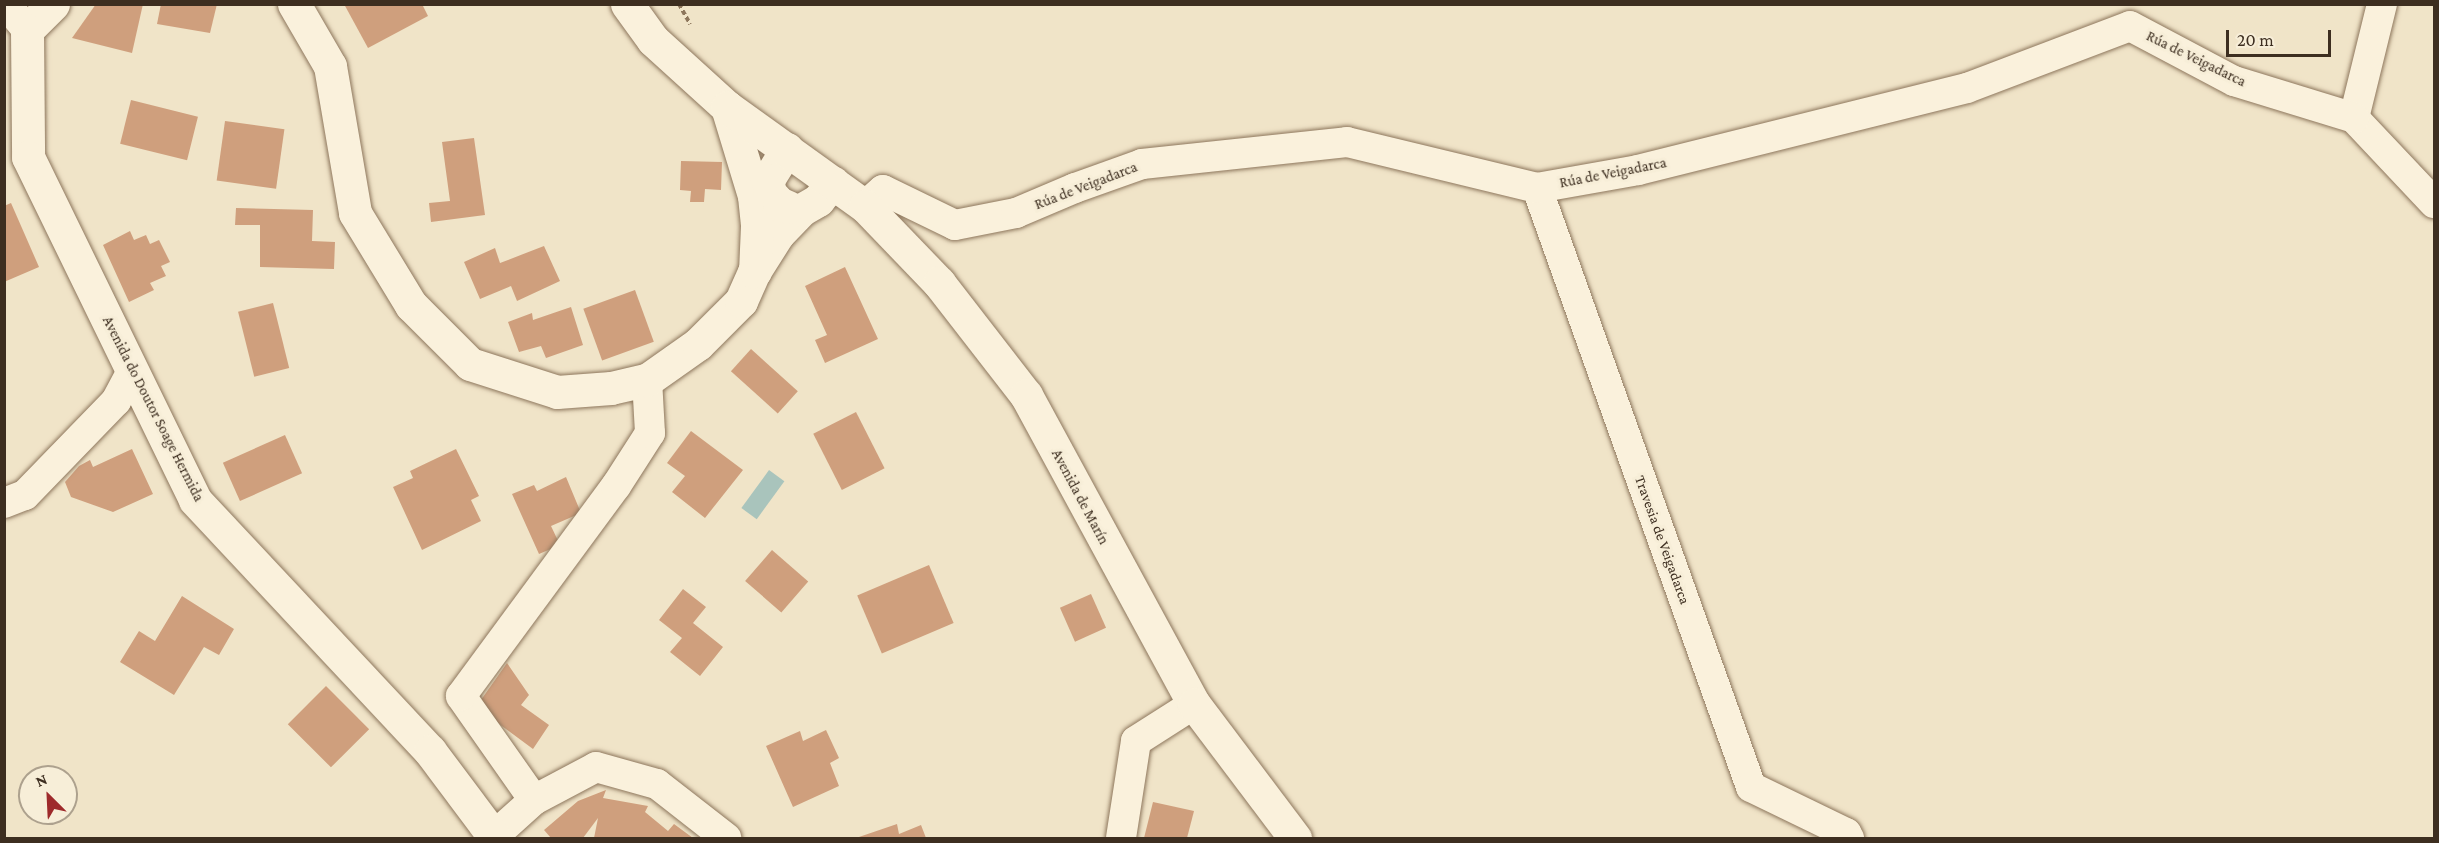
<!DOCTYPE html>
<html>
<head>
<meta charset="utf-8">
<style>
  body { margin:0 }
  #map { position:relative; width:2439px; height:843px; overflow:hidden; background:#f0e4c8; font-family:"Crimson Pro",serif }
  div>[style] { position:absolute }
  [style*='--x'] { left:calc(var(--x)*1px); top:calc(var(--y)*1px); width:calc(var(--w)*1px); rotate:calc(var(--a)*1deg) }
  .water>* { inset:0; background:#a9c4bc; transform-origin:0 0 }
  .building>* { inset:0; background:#cf9f7d; transform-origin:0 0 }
  .path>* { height:4px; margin-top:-2px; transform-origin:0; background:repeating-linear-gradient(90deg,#8d765c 0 4.5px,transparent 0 7.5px) }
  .roads { filter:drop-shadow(0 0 2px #8d765c) drop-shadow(0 0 2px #8d765c) }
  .minor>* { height:30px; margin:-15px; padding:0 15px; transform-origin:15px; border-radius:15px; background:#faf1dc }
  .tertiary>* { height:33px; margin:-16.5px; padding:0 16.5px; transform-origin:16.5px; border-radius:16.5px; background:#faf1dc }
  .secondary>* { height:33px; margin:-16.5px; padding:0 16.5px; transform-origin:16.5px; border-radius:16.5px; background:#faf1dc }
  span { translate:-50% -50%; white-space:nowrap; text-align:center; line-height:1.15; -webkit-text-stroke:6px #f7eed8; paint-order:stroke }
  .street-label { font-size:15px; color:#3d2e20 }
  .frame { position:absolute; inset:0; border:6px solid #3d2e20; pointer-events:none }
  .north { position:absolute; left:18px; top:765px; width:60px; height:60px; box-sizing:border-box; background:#f7eed8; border:2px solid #ada18e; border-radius:50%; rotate:336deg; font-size:16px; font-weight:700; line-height:24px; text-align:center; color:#3d2e20 }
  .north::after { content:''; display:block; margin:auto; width:21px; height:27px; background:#9e2a2b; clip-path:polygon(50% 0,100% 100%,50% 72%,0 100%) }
  .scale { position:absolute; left:2226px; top:30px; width:105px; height:27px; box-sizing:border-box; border:3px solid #3d2e20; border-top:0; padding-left:8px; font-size:18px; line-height:21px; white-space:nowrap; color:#3d2e20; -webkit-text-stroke:4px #f7eed8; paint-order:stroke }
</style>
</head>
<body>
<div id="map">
  <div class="water">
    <i style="left:769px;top:470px;width:19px;height:47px;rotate:36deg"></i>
  </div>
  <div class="building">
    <i style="clip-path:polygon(96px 4px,143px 4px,132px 53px,72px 38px)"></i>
    <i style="clip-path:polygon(161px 4px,217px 4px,210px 33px,157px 24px)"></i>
    <i style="clip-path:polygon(344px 4px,422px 4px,428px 16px,368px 48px)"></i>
    <i style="left:131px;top:100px;width:69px;height:45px;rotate:14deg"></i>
    <i style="left:225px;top:121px;width:60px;height:60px;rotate:8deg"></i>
    <i style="clip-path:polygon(474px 138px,485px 215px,431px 222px,429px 203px,450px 201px,442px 142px)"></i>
    <i style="clip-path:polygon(681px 161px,722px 162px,721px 190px,705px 189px,704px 202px,690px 202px,691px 191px,680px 190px)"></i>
    <i style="clip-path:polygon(11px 203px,39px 267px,4px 282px,4px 206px)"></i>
    <i style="clip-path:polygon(236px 208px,313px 210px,312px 241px,335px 242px,334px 269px,260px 267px,260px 225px,235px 225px)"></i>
    <i style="clip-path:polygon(130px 231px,134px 240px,146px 235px,150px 244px,159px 240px,170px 262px,161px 266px,166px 276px,150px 283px,154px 290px,129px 302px,103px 245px)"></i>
    <i style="clip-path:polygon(544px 246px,560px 281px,517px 301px,511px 286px,480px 299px,464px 262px,495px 248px,500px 263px)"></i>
    <i style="clip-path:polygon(845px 267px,878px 339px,825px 363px,815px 340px,827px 335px,805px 286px)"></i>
    <i style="left:635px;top:290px;width:55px;height:55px;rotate:70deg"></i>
    <i style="left:273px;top:303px;width:67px;height:36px;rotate:76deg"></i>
    <i style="clip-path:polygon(571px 307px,583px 345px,546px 358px,541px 346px,519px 352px,508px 322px,532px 313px,533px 320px)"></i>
    <i style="left:751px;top:349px;width:63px;height:30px;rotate:42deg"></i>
    <i style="left:856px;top:412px;width:63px;height:48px;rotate:63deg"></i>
    <i style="clip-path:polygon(691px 431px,743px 470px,705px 518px,672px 492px,685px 476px,667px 463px)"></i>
    <i style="left:285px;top:435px;width:42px;height:68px;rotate:66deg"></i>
    <i style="clip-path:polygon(132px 449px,153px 494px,113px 512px,71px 497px,65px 482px,79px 466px,90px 460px,93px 467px)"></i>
    <i style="clip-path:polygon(456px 449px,479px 496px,471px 500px,481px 521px,422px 550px,393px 487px,413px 478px,410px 471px)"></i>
    <i style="clip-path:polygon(566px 477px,581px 513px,551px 526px,560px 545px,539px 554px,512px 494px,534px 485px,537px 491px)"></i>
    <i style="left:772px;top:550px;width:48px;height:41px;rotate:41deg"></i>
    <i style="left:929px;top:565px;width:63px;height:78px;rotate:67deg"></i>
    <i style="clip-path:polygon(683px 589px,706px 607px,693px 623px,723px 647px,700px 676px,670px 652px,682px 638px,659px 620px)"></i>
    <i style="left:1091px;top:594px;width:37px;height:34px;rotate:66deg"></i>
    <i style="clip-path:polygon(182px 596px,234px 629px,219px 655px,204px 647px,174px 695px,120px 662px,139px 631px,155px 641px)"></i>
    <i style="clip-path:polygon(507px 663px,529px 695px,521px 705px,549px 725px,533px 749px,476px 707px)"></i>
    <i style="left:326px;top:686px;width:61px;height:54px;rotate:45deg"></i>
    <i style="clip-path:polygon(826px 730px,839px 758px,830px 763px,839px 786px,793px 807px,766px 746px,800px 731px,803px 741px)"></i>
    <i style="clip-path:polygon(606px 790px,603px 798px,648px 806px,645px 812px,668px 831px,674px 824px,693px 838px,594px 838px,598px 818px,583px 838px,551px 838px,544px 830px,578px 801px)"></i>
    <i style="clip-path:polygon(1153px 802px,1194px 811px,1187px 838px,1144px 838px)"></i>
    <i style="clip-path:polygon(897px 824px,899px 834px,921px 825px,926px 838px,856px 838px)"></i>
  </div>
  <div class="path">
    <i style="--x:679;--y:4;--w:23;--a:61"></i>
  </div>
  <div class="roads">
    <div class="minor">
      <i style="--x:6;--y:4;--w:33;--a:51"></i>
      <i style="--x:2382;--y:4;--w:117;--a:103.8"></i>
      <i style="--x:2354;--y:118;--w:117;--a:46.7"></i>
      <i style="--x:1537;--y:188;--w:636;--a:70.34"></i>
      <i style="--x:1751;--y:787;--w:106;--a:25.8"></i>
      <i style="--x:1846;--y:833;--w:6;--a:59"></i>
      <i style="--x:865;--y:206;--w:24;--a:-42"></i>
      <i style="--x:883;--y:190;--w:80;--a:25.9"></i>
      <i style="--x:955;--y:225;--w:62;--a:-11.1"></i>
      <i style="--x:1016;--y:213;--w:64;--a:-23"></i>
      <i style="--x:1075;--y:188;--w:71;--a:-19.7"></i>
      <i style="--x:1142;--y:164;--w:206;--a:-6.1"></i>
      <i style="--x:1347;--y:142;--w:195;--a:13.6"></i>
      <i style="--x:1537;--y:188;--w:103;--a:-10.1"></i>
      <i style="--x:1638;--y:170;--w:339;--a:-14"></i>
      <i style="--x:1967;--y:88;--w:174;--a:-20.8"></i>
      <i style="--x:2130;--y:26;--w:118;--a:27.9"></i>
      <i style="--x:2234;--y:81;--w:126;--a:17.1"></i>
      <i style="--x:4;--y:503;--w:22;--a:-21"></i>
      <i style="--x:25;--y:495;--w:131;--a:-45.9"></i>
      <i style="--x:116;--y:401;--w:34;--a:-62"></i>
      <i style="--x:534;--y:800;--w:70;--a:-28"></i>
      <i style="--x:596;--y:767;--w:63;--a:15.6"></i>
      <i style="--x:657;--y:784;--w:88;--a:38"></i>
      <i style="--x:494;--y:836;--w:54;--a:-42"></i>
      <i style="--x:534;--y:800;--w:127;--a:-125.1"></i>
      <i style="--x:461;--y:696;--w:261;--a:-53.6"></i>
      <i style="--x:616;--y:486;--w:63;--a:-57.3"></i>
      <i style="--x:650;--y:433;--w:53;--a:-93.2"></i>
      <i style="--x:1121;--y:838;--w:98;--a:-81.2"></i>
      <i style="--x:1136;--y:741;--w:69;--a:-32.5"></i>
    </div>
    <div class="tertiary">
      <i style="--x:53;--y:4;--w:37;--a:135"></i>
      <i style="--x:27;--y:30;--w:127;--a:89.5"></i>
      <i style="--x:28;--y:157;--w:381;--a:64"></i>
      <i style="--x:195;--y:500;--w:344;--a:46.9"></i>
      <i style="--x:430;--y:751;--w:109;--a:53.2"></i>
      <i style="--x:294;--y:4;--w:72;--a:59.9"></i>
      <i style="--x:330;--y:66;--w:149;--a:80.3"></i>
      <i style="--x:355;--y:213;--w:108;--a:58.7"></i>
      <i style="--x:411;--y:305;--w:83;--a:45"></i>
      <i style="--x:470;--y:364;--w:91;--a:17.8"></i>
      <i style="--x:557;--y:392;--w:54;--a:-4.2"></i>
      <i style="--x:611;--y:388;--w:37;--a:-13"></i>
      <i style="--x:647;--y:380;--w:62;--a:-35.2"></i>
      <i style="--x:698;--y:344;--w:61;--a:-45"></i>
      <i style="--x:741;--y:301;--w:32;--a:-66"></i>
      <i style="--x:754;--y:272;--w:45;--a:-57.7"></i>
      <i style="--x:778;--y:234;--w:33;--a:-46"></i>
      <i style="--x:801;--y:210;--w:20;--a:-30"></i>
      <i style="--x:818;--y:200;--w:23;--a:-50"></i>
      <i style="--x:727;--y:107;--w:93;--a:73.1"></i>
      <i style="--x:754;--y:196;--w:30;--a:84"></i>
      <i style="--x:757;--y:226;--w:45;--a:92.5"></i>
      <i style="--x:787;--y:149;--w:36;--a:122"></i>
      <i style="--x:768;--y:180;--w:12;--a:85"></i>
      <i style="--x:769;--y:192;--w:15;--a:48"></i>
      <i style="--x:779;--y:203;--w:10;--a:24"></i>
    </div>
    <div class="secondary">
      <i style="--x:627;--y:4;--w:44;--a:54.2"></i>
      <i style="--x:653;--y:40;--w:100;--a:42.2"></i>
      <i style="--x:727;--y:107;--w:170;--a:35.7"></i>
      <i style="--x:865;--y:206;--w:107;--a:46.1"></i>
      <i style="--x:939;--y:283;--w:142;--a:52.2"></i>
      <i style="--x:1026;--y:395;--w:352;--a:61.5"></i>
      <i style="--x:1194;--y:704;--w:168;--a:53"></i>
    </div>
  </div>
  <div class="street-label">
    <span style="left:2196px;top:59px;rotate:26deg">Rúa de Veigadarca</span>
    <span style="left:1613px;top:173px;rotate:-11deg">Rúa de Veigadarca</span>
    <span style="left:1086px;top:186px;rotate:-21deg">Rúa de Veigadarca</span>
    <span style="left:153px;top:409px;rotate:63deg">Avenida do Doutor Soage Hermida</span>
    <span style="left:1080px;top:497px;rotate:62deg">Avenida de Marín</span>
    <span style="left:1662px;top:540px;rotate:70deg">Travesia de Veigadarca</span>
  </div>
  <div class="frame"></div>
  <div class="north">N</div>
  <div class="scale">20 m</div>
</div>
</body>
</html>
